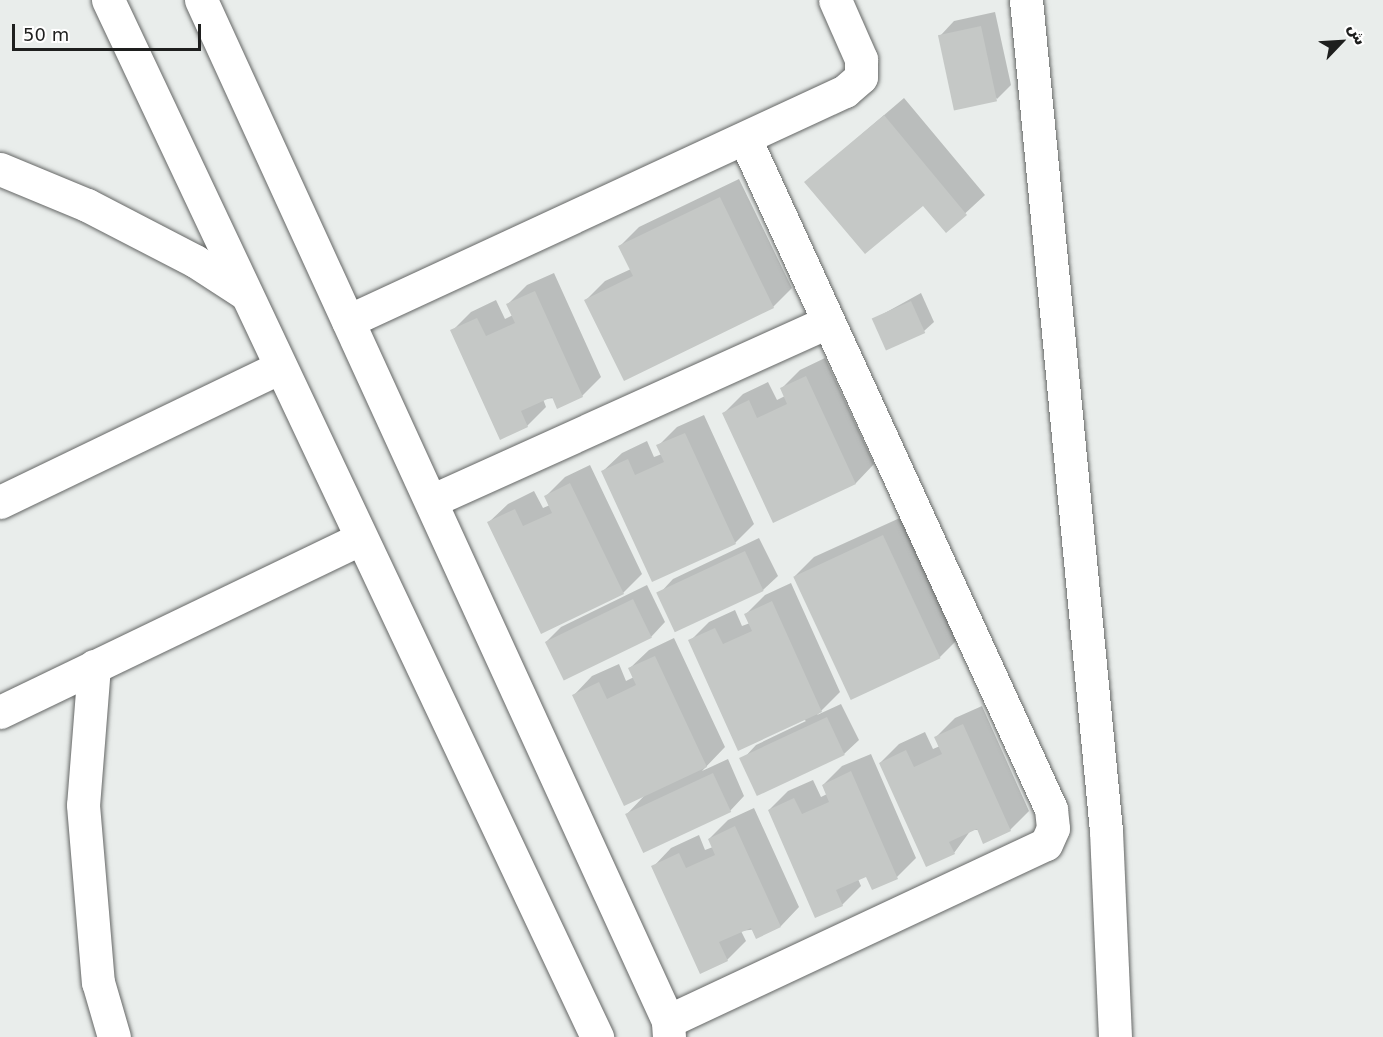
<!DOCTYPE html>
<html>
<head>
<meta charset="utf-8">
<style>
  body { margin:0 }
  #map { position:relative; width:1383px; height:1037px; overflow:hidden; background:#e9edeb; font-family:"DejaVu Sans","Noto Sans Arabic",sans-serif }
  div>[style] { position:absolute }
  [style*='--x'] { left:calc(var(--x)*1px); top:calc(var(--y)*1px); width:calc(var(--w)*1px); rotate:calc(var(--a)*1deg) }
  .shadow>* { inset:0; background:#0003 }
  .building>* { inset:0; background:#c5c8c6; transform-origin:0 0 }
  .roads { filter:drop-shadow(0 0 2px #656766) drop-shadow(0 0 2px #656766) }
  .minor>* { height:33px; margin:-16.5px; padding:0 16.5px; transform-origin:16.5px; border-radius:16.5px; background:#fff }
  span { translate:-50% -50%; white-space:nowrap; text-align:center; line-height:1.15; -webkit-text-stroke:4.5px #fff; paint-order:stroke }
  .north { position:absolute; left:1311px; top:12px; width:60px; height:60px; -webkit-text-stroke:4px #fff; paint-order:stroke; rotate:65deg; font-size:16px; font-weight:700; line-height:24px; text-align:center; color:#1e1f1e }
  .north::after { content:''; display:block; margin:auto; width:21px; height:27px; background:#1e1f1e; clip-path:polygon(50% 0,100% 100%,50% 72%,0 100%) }
  .scale { position:absolute; left:12px; top:24px; width:189px; height:27px; box-sizing:border-box; border:3px solid #1e1f1e; border-top:0; padding-left:8px; font-size:18px; line-height:21px; white-space:nowrap; color:#1e1f1e; -webkit-text-stroke:4px #fff; paint-order:stroke }
</style>
</head>
<body>
<div id="map">
  <div class="shadow">
    <i style="clip-path:polygon(995px 12px,1011px 85px,997px 99px,940px 36px,954px 21px)"></i>
    <i style="clip-path:polygon(904px 98px,985px 195px,946px 231px,923px 204px,806px 182px)"></i>
    <i style="clip-path:polygon(739px 179px,792px 288px,773px 307px,586px 300px,605px 281px,631px 269px,620px 246px,639px 227px)"></i>
    <i style="clip-path:polygon(554px 273px,601px 377px,582px 396px,543px 399px,546px 407px,527px 426px,452px 331px,471px 312px,496px 300px,505px 319px,513px 315px,508px 304px,527px 285px)"></i>
    <i style="clip-path:polygon(921px 293px,934px 322px,924px 331px,874px 319px)"></i>
    <i style="clip-path:polygon(825px 358px,874px 464px,856px 483px,774px 521px,724px 413px,743px 394px,768px 382px,777px 400px,785px 396px,781px 389px,800px 370px)"></i>
    <i style="clip-path:polygon(704px 415px,754px 524px,735px 543px,603px 471px,622px 453px,647px 441px,654px 457px,662px 454px,658px 446px,677px 427px)"></i>
    <i style="clip-path:polygon(590px 465px,642px 574px,623px 593px,489px 522px,508px 504px,534px 491px,543px 508px,550px 505px,546px 496px,565px 477px)"></i>
    <i style="clip-path:polygon(902px 517px,958px 639px,939px 658px,795px 576px,814px 557px)"></i>
    <i style="clip-path:polygon(759px 538px,778px 576px,763px 590px,659px 594px,673px 579px)"></i>
    <i style="clip-path:polygon(791px 583px,840px 692px,817px 715px,841px 704px,859px 740px,844px 754px,742px 760px,756px 745px,806px 721px,690px 641px,709px 622px,735px 610px,742px 626px,750px 623px,746px 614px,765px 595px)"></i>
    <i style="clip-path:polygon(647px 585px,665px 622px,651px 637px,546px 642px,561px 627px)"></i>
    <i style="clip-path:polygon(674px 638px,725px 747px,702px 771px,728px 759px,744px 796px,730px 811px,627px 814px,645px 795px,574px 695px,592px 676px,619px 664px,626px 681px,634px 677px,630px 668px,649px 650px)"></i>
    <i style="clip-path:polygon(982px 706px,1029px 811px,1010px 830px,971px 830px,954px 853px,880px 763px,899px 744px,925px 732px,933px 749px,940px 746px,936px 737px,955px 718px)"></i>
    <i style="clip-path:polygon(871px 754px,916px 858px,897px 877px,873px 888px,867px 875px,858px 879px,861px 886px,842px 905px,769px 810px,788px 791px,813px 780px,821px 797px,827px 794px,823px 785px,842px 766px)"></i>
    <i style="clip-path:polygon(754px 808px,799px 907px,781px 926px,741px 931px,746px 941px,727px 960px,653px 867px,671px 848px,699px 835px,705px 850px,713px 847px,709px 839px,728px 820px)"></i>
  </div>
  <div class="building">
    <i style="left:981px;top:26px;width:77px;height:44px;rotate:78deg"></i>
    <i style="clip-path:polygon(884px 115px,967px 215px,946px 233px,923px 206px,865px 254px,804px 182px)"></i>
    <i style="clip-path:polygon(720px 197px,774px 308px,624px 381px,584px 300px,633px 276px,618px 246px)"></i>
    <i style="clip-path:polygon(535px 291px,583px 397px,557px 409px,552px 397px,521px 411px,528px 427px,500px 440px,450px 330px,477px 318px,486px 336px,515px 323px,506px 304px)"></i>
    <i style="left:911px;top:301px;width:35px;height:43px;rotate:66deg"></i>
    <i style="clip-path:polygon(806px 376px,856px 484px,773px 523px,722px 413px,749px 400px,757px 418px,787px 404px,780px 388px)"></i>
    <i style="clip-path:polygon(685px 433px,736px 544px,652px 582px,601px 471px,628px 459px,635px 475px,664px 462px,656px 445px)"></i>
    <i style="clip-path:polygon(570px 483px,624px 594px,541px 634px,487px 522px,515px 509px,523px 526px,552px 513px,544px 496px)"></i>
    <i style="left:883px;top:535px;width:136px;height:99px;rotate:65deg"></i>
    <i style="left:745px;top:551px;width:44px;height:98px;rotate:65deg"></i>
    <i style="left:633px;top:599px;width:43px;height:98px;rotate:64deg"></i>
    <i style="clip-path:polygon(772px 601px,822px 712px,738px 751px,688px 640px,715px 628px,723px 644px,752px 631px,744px 614px)"></i>
    <i style="clip-path:polygon(655px 656px,707px 767px,624px 806px,572px 695px,599px 682px,607px 699px,636px 685px,628px 668px)"></i>
    <i style="left:827px;top:717px;width:42px;height:97px;rotate:65deg"></i>
    <i style="clip-path:polygon(963px 724px,1011px 831px,983px 844px,977px 829px,949px 842px,955px 854px,926px 867px,879px 763px,906px 750px,914px 767px,942px 754px,934px 737px)"></i>
    <i style="clip-path:polygon(851px 771px,898px 879px,872px 890px,866px 877px,836px 890px,843px 906px,815px 918px,768px 810px,794px 798px,802px 814px,829px 802px,822px 785px)"></i>
    <i style="left:713px;top:773px;width:43px;height:97px;rotate:65deg"></i>
    <i style="clip-path:polygon(735px 826px,781px 927px,756px 939px,751px 928px,719px 942px,728px 961px,700px 974px,651px 866px,679px 853px,686px 868px,715px 855px,708px 839px)"></i>
  </div>
  <div class="roads">
    <div class="minor">
      <i style="--x:108;--y:0;--w:1147;--a:64.75"></i>
      <i style="--x:201;--y:0;--w:1123;--a:65.42"></i>
      <i style="--x:1026;--y:0;--w:835;--a:84.5"></i>
      <i style="--x:1106;--y:831;--w:206;--a:87.5"></i>
      <i style="--x:0;--y:169;--w:94;--a:22.5"></i>
      <i style="--x:87;--y:205;--w:122;--a:27.4"></i>
      <i style="--x:195;--y:261;--w:61;--a:32.9"></i>
      <i style="--x:348;--y:321;--w:548;--a:-24.83"></i>
      <i style="--x:845;--y:91;--w:21;--a:-41"></i>
      <i style="--x:861;--y:77;--w:18;--a:-90"></i>
      <i style="--x:861;--y:59;--w:64;--a:-113.8"></i>
      <i style="--x:431;--y:501;--w:435;--a:-24.3"></i>
      <i style="--x:0;--y:502;--w:311;--a:-25.7"></i>
      <i style="--x:94;--y:666;--w:139;--a:94.5"></i>
      <i style="--x:83;--y:805;--w:178;--a:85.2"></i>
      <i style="--x:98;--y:982;--w:57;--a:73.8"></i>
      <i style="--x:0;--y:712;--w:399;--a:-25.7"></i>
      <i style="--x:669;--y:1037;--w:16;--a:-94"></i>
      <i style="--x:668;--y:1021;--w:417;--a:-25.1"></i>
      <i style="--x:1046;--y:844;--w:17;--a:-66"></i>
      <i style="--x:1053;--y:828;--w:19;--a:-96"></i>
      <i style="--x:1051;--y:809;--w:734;--a:-114.54"></i>
    </div>
  </div>
  <div class="north">ش</div>
  <div class="scale">50 m</div>
</div>
</body>
</html>
